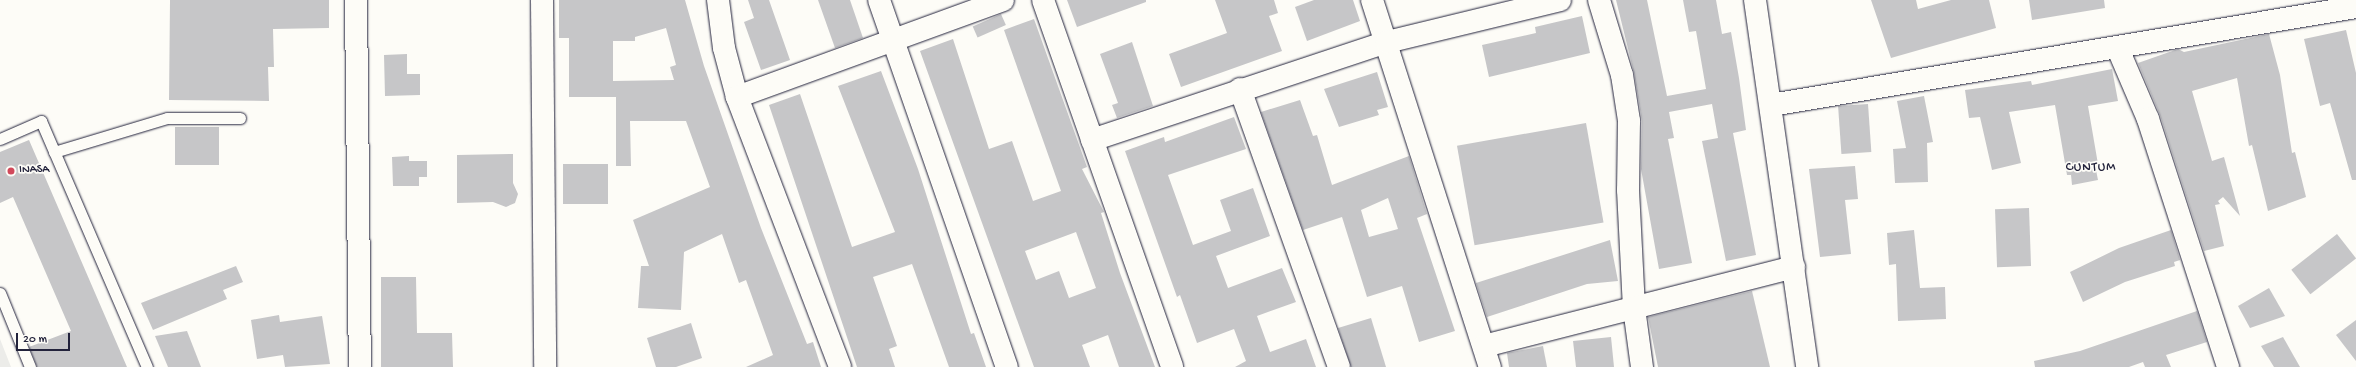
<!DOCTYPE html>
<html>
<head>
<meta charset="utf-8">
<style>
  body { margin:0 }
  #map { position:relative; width:2356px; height:367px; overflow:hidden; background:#fdfcf7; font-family:"Gochi Hand",sans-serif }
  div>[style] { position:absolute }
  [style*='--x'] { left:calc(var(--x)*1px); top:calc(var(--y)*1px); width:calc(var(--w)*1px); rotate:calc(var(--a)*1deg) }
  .built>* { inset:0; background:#ecece9 }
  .building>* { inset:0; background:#c6c6c8; transform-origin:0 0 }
  .roads { filter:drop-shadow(0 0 1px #22223b) drop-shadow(0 0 1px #22223b) }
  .lane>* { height:11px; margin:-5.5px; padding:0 5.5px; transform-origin:5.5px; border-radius:5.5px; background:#fdfcf7 }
  .street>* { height:22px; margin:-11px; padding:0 11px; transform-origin:11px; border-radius:11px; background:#fdfcf7 }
  .secondary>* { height:22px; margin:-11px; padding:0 11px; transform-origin:11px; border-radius:11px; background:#fdfcf7 }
  .dots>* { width:11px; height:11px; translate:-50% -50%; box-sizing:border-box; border:2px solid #fdfcf7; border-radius:50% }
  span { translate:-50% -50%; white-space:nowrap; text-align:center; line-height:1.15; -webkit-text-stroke:3.5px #fdfcf7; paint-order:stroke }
  .poi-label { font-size:12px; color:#22223b }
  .left { translate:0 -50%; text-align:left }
  .neighbourhood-label { font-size:13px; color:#22223b; letter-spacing:1px }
  .scale { position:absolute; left:16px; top:333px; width:54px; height:18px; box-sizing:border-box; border:2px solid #22223b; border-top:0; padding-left:5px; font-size:12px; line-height:14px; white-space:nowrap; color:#22223b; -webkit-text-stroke:3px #fdfcf7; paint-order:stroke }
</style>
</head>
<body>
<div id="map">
  <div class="built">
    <i style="clip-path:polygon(0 339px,11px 367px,0 367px)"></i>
  </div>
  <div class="building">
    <i style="clip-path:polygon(170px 0,329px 0,329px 28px,273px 29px,274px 67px,268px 67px,269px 101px,169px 100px)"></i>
    <i style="clip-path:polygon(evenodd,559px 0,685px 0,704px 66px,761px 228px,807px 344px,813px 342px,821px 367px,746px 367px,773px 355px,746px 280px,739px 283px,722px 234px,684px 252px,681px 310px,638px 308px,641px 266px,649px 266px,633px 220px,710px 187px,686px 121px,630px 121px,631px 166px,616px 166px,616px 97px,569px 97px,569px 38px,559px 38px,559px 0,666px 28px,676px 65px,670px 67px,674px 80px,613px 81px,613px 41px,635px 41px,635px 37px,666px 28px)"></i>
    <i style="clip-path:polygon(748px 0,769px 0,790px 60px,761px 70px,744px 22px,754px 18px)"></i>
    <i style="clip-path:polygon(818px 0,850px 0,863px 38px,835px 48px)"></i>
    <i style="clip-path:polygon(1067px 0,1146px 0,1146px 2px,1077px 27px)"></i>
    <i style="clip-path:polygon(1215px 0,1274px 0,1278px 13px,1269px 16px,1282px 51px,1181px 87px,1169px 54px,1227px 33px)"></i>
    <i style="clip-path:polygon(1314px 0,1353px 0,1360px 21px,1307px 41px,1295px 7px)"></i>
    <i style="clip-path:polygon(1616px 0,1647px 0,1667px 96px,1706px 89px,1696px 31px,1689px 32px,1683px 0,1716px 0,1722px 34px,1731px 32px,1739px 78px,1746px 130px,1733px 133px,1756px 255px,1726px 261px,1702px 141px,1718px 138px,1712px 104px,1669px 112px,1674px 138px,1668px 139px,1692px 263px,1659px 269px,1641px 169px,1642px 121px,1634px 73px)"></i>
    <i style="clip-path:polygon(1871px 0,1916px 0,1918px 9px,1951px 0,1989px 0,1996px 28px,1891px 58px)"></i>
    <i style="clip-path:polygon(2029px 0,2104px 0,2105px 8px,2032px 20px)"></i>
    <i style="left:1001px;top:14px;width:12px;height:31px;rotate:66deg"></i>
    <i style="clip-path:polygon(1582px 16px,1590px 53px,1489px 77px,1482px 45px,1536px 33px,1535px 27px)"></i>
    <i style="clip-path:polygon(evenodd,1034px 19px,1087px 167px,1082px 169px,1104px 212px,1101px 213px,1120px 273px,1155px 367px,1119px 367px,1108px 335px,1082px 345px,1090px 367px,1034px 367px,920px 51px,953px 39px,989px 149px,1012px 141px,1033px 201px,1061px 191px,1004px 30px,1034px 19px,1076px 232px,1096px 288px,1069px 298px,1059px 271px,1036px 280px,1025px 251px,1076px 232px)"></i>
    <i style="clip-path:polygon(2346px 30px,2356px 73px,2356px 180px,2352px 180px,2330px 103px,2320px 106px,2304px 39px)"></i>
    <i style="clip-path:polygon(2269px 34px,2280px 75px,2292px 153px,2295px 152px,2306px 197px,2268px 211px,2252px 145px,2249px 146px,2237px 78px,2192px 91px,2212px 161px,2224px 157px,2240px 216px,2223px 197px,2218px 201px,2220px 204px,2215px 205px,2224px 246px,2204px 251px,2160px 115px,2138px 63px,2178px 49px,2184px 52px)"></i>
    <i style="clip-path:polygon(1132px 42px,1153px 106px,1117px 118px,1112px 105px,1118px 103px,1100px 54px)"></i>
    <i style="clip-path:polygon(407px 54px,407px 74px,420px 74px,420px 95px,385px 96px,384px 55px)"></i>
    <i style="clip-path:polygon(2112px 69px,2118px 101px,2088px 106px,2099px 170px,2096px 170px,2098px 180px,2072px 185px,2071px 175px,2067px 175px,2055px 105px,2009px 112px,2021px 163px,1992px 170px,1980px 117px,1969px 118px,1965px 90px,2031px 81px,2032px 85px)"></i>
    <i style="clip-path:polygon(881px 71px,918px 169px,971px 334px,974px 333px,986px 367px,949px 367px,912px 264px,873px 277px,897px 346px,889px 349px,895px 367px,857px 367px,769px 105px,800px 94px,852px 247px,895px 232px,838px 86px)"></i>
    <i style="clip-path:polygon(1377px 72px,1388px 107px,1377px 110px,1379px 115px,1339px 127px,1324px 89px)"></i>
    <i style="clip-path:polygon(1924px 96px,1933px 142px,1927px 143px,1928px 182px,1895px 183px,1893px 149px,1906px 148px,1897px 101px)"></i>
    <i style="clip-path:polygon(evenodd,1300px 100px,1313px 136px,1317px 135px,1332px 185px,1409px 156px,1427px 214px,1417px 218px,1455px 331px,1419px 342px,1402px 286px,1367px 297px,1342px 217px,1303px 230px,1261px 112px,1300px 100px,1388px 198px,1398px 229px,1369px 237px,1361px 210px,1388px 198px)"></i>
    <i style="left:1868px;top:104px;width:48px;height:30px;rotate:86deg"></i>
    <i style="clip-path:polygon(1234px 117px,1246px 149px,1168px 175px,1193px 245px,1231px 231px,1220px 200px,1253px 188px,1270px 236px,1216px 256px,1228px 288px,1282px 268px,1296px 302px,1257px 316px,1270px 352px,1306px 339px,1316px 367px,1235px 367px,1246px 361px,1234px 329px,1197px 343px,1180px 295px,1177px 297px,1125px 151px,1164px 137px,1165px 142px)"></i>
    <i style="left:1586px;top:123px;width:101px;height:131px;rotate:80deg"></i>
    <i style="left:219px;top:127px;width:38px;height:44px;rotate:90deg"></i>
    <i style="clip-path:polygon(29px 140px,127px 367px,37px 367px,29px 347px,71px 331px,13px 197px,0 203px,0 152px)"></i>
    <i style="clip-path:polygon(513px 154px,513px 183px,518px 194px,515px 203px,506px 207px,493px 202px,457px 203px,457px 155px)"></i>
    <i style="clip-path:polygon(409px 156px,409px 161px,427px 161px,427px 177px,419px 177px,419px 186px,393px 186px,392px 157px)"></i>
    <i style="left:563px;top:164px;width:45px;height:40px"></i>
    <i style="clip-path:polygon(1855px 166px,1858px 199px,1845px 200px,1851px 254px,1820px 257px,1809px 169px)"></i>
    <i style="left:2029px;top:208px;width:58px;height:34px;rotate:88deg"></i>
    <i style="clip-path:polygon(1914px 230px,1920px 288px,1945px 287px,1946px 319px,1898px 321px,1896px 264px,1889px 265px,1887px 233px)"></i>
    <i style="clip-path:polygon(2171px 230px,2180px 260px,2174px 262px,2175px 266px,2125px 282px,2083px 302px,2070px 272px,2119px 248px)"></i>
    <i style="left:2337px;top:234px;width:31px;height:58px;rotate:52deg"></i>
    <i style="clip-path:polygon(1610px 240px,1618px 281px,1587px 284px,1487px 317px,1476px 283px)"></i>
    <i style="clip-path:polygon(236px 266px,243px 282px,223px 290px,227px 299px,153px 330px,141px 303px)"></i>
    <i style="clip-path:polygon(381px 277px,416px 277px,417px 333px,452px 333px,453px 367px,381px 367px)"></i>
    <i style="clip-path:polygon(2269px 288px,2285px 316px,2250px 328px,2238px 306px)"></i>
    <i style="clip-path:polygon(1752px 291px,1770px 367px,1658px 367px,1648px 317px)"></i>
    <i style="clip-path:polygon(2197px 311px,2207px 342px,2166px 355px,2171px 367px,2145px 367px,2143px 362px,2129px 367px,2035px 367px,2034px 361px,2080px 351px)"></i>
    <i style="clip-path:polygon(279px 315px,280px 322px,322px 316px,330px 364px,285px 367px,283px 355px,257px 359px,251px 320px)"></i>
    <i style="clip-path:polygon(1371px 318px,1386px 367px,1351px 367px,1338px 328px)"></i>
    <i style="clip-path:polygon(2356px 320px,2356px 361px,2336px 335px)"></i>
    <i style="clip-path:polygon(691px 323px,702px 358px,676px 367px,656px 367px,647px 338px)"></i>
    <i style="clip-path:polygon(187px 331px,201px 367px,168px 367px,155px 336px)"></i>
    <i style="clip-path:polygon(1611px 337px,1614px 367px,1576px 367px,1573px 341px)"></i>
    <i style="clip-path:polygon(2283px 337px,2300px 367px,2274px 367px,2261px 346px)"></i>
    <i style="clip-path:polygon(1543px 346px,1547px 367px,1509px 367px,1507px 353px)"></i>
  </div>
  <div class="roads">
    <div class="lane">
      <i style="--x:0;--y:139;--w:45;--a:-23.7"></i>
      <i style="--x:41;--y:121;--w:268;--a:66.7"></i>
      <i style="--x:54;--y:152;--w:118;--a:-16.7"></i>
      <i style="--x:167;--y:118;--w:73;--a:0"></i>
      <i style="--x:0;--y:293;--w:80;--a:67.9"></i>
    </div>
    <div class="street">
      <i style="--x:356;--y:0;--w:367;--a:89.4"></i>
      <i style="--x:542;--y:0;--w:367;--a:89.5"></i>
      <i style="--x:718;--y:0;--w:48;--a:82.9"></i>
      <i style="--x:724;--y:48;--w:51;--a:75.1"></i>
      <i style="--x:737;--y:97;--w:289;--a:69.1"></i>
      <i style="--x:879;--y:0;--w:389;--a:70.8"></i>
      <i style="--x:1043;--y:0;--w:389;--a:70.6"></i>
      <i style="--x:1372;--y:0;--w:386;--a:72.2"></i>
      <i style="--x:1599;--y:0;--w:78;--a:73"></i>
      <i style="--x:1622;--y:75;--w:47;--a:81.3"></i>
      <i style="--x:1629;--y:121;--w:69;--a:90.8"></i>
      <i style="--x:1628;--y:190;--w:118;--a:87.1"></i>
      <i style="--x:1634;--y:308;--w:60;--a:82.3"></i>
      <i style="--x:2118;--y:49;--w:76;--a:66.8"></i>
      <i style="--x:2148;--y:119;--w:261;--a:72.1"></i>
      <i style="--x:1240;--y:89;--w:295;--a:70.4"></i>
      <i style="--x:737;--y:97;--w:283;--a:-20"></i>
      <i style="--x:1771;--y:105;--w:593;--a:-9.51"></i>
      <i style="--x:1092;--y:140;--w:311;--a:-18.4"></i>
      <i style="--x:1387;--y:42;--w:178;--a:-13.6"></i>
      <i style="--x:1484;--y:346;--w:320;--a:-14.3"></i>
    </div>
    <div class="secondary">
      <i style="--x:1755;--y:0;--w:371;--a:81.9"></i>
    </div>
  </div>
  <div class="dots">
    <i style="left:11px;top:171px;background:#d1495b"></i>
  </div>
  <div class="poi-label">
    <span class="left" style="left:19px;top:171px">INASA</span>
  </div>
  <div class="neighbourhood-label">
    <span style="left:2091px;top:168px">CUNTUM</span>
  </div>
  <div class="scale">20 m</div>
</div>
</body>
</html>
